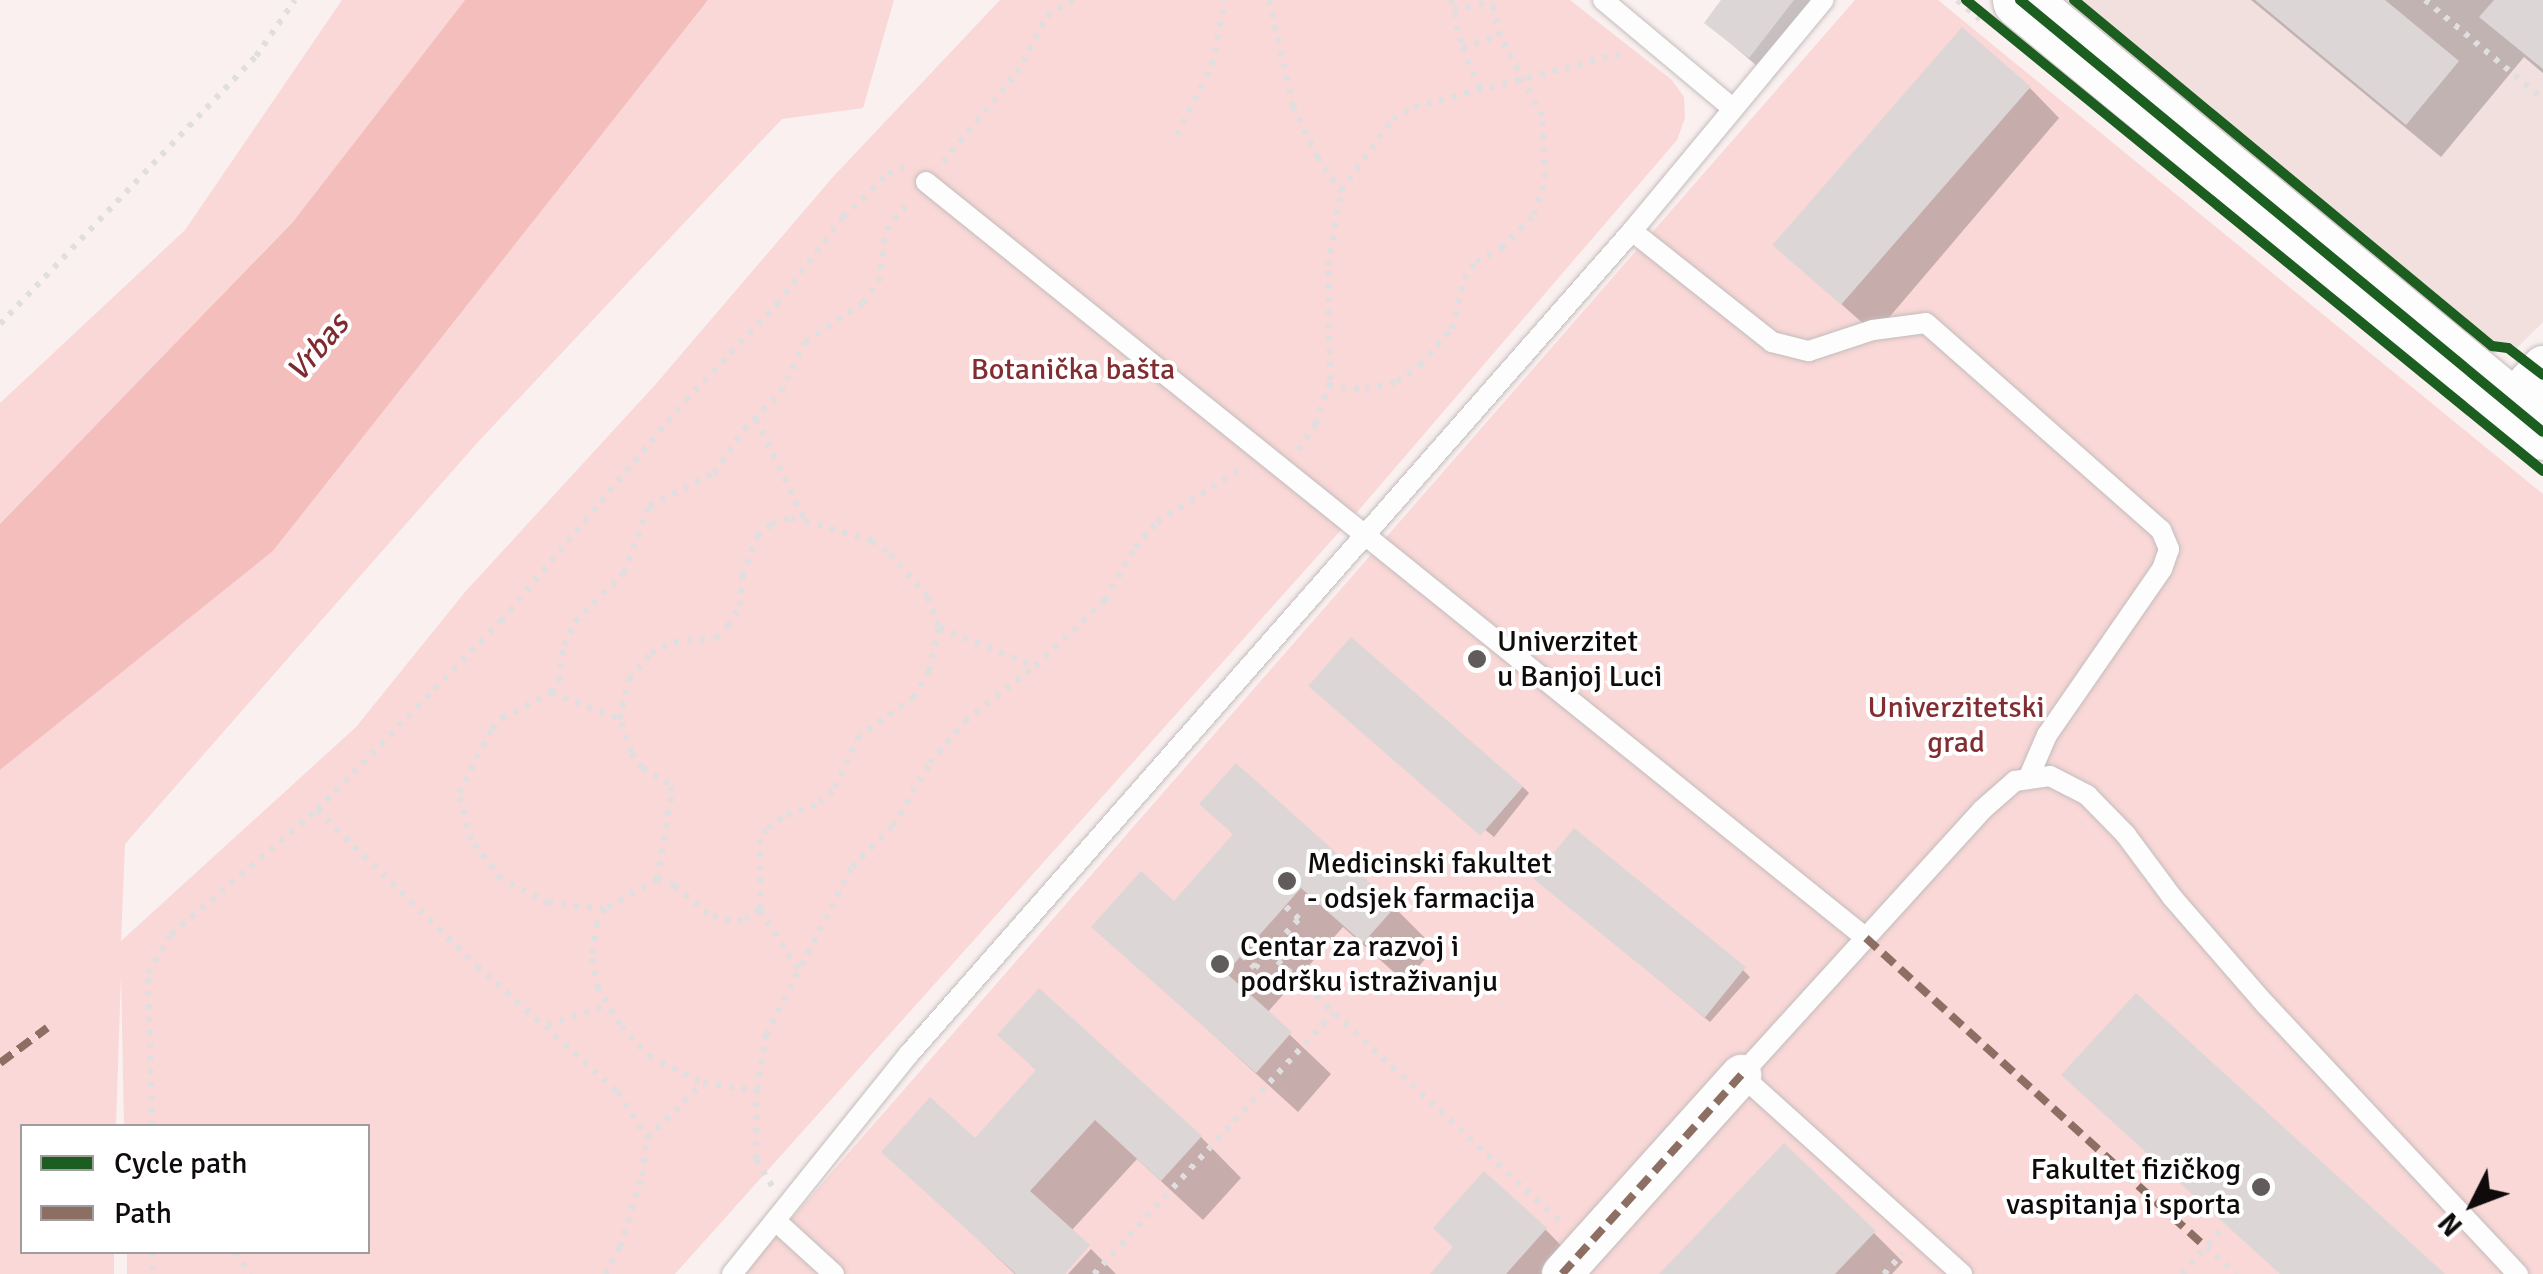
<!DOCTYPE html>
<html>
<head>
<meta charset="utf-8">
<style>
  body { margin:0 }
  #map { position:relative; width:2543px; height:1274px; overflow:hidden; background:#faf0f0; font-family:Signika,sans-serif }
  div>[style] { position:absolute }
  [style*='--x'] { left:calc(var(--x)*1px); top:calc(var(--y)*1px); width:calc(var(--w)*1px); rotate:calc(var(--a)*1deg) }
  .built>* { inset:0; background:#f2e0df }
  .green>* { inset:0; background:#f9d8d7 }
  .water>* { inset:0; background:#f4bebd }
  .shadow>* { inset:0; background:#0003 }
  .building>* { inset:0; background:#ddd6d6; transform-origin:0 0 }
  .path>* { height:6px; margin-top:-3px; transform-origin:0; background:repeating-linear-gradient(90deg,#e0dede 0 5px,transparent 0 13px) }
  .roads { filter:drop-shadow(0 0 2px #c4bcbc) drop-shadow(0 0 2px #c4bcbc) }
  .lane>* { height:20px; margin:-10px; padding:0 10px; transform-origin:10px; border-radius:10px; background:#fefdfd }
  .street>* { height:40px; margin:-20px; padding:0 20px; transform-origin:20px; border-radius:20px; background:#fefdfd }
  .secondary>* { height:55px; margin:-27.5px; padding:0 27.5px; transform-origin:27.5px; border-radius:27.5px; background:#fefdfd }
  .quiet>* { height:8px; margin-top:-4px; transform-origin:0; background:repeating-linear-gradient(90deg,#8d6e63 0 15px,transparent 0 23px) }
  .cycleway>* { height:10px; margin:-5px; padding:0 5px; transform-origin:5px; border-radius:5px; background:#1b5e20 }
  .dots>* { width:28px; height:28px; translate:-50% -50%; box-sizing:border-box; border:5px solid #fff; border-radius:50% }
  span { translate:-50% -50%; white-space:nowrap; text-align:center; line-height:1.15; -webkit-text-stroke:8px #fff; paint-order:stroke }
  .park-label { font-size:30px; color:#812d31 }
  .poi-label { font-size:30px; color:#100b0b }
  .left { translate:0 -50%; text-align:left }
  .right { translate:-100% -50%; text-align:right }
  .water-label { font-size:32px; color:#7e2a2f; font-style:italic }
  .legend { position:absolute; left:20px; top:1124px; width:350px; height:130px; box-sizing:border-box; background:#fff; border:2px solid #9f9d9d; margin:0; padding:12px 18px; list-style:none; font-size:30px; color:#100b0b }
  .legend li { display:flex; align-items:center; gap:20px; height:50px }
  .legend b { width:50px; border:2px solid #9f9d9d }
  .north { position:absolute; left:2423px; top:1154px; width:100px; height:100px; -webkit-text-stroke:8px #fff; paint-order:stroke; rotate:228deg; font-size:28px; font-weight:700; line-height:40px; text-align:center; color:#100b0b }
  .north::after { content:''; display:block; margin:auto; width:35px; height:45px; background:#100b0b; clip-path:polygon(50% 0,100% 100%,50% 72%,0 100%) }
</style>
</head>
<body>
<div id="map">
  <div class="built">
    <i style="clip-path:polygon(2047px 0,2543px 0,2543px 322px,2516px 349px,2492px 353px,2479px 349px)"></i>
  </div>
  <div class="green">
    <i style="clip-path:polygon(342px 0,465px 0,292px 223px,0 524px,0 403px,185px 230px)"></i>
    <i style="clip-path:polygon(708px 0,894px 0,863px 108px,782px 119px,477px 443px,125px 844px,121px 941px,356px 727px,465px 592px,655px 385px,832px 178px,1000px 0,1570px 0,1672px 80px,1684px 97px,1685px 118px,1677px 140px,1358px 511px,675px 1274px,127px 1274px,127px 1252px,368px 1252px,368px 1126px,124px 1126px,121px 974px,116px 1126px,22px 1126px,22px 1252px,114px 1252px,114px 1274px,0 1274px,0 770px,273px 551px)"></i>
    <i style="clip-path:polygon(1855px 0,1938px 0,2543px 494px,2543px 1274px,743px 1274px)"></i>
  </div>
  <div class="water">
    <i style="clip-path:polygon(465px 0,708px 0,273px 551px,0 770px,0 524px,292px 223px)"></i>
  </div>
  <div class="shadow">
    <i style="clip-path:polygon(1725px 0,1833px 0,1772px 79px,1707px 23px)"></i>
    <i style="clip-path:polygon(2251px 0,2543px 0,2543px 73px,2524px 57px,2441px 157px)"></i>
    <i style="clip-path:polygon(2030px 88px,2059px 118px,1875px 334px,1777px 247px)"></i>
    <i style="clip-path:polygon(1321px 695px,1522px 786px,1529px 793px,1494px 837px)"></i>
    <i style="clip-path:polygon(1202px 804px,1394px 907px,1435px 948px,1405px 982px,1343px 927px,1267px 1013px,1331px 1074px,1298px 1112px,1095px 927px,1175px 904px,1235px 836px)"></i>
    <i style="clip-path:polygon(1543px 884px,1743px 970px,1750px 977px,1710px 1022px)"></i>
    <i style="clip-path:polygon(1000px 1035px,1201px 1137px,1241px 1178px,1203px 1220px,1137px 1159px,1071px 1231px,1061px 1274px,1015px 1274px,884px 1151px,975px 1141px,1038px 1072px)"></i>
    <i style="clip-path:polygon(1484px 1175px,1546px 1230px,1586px 1271px,1583px 1274px,1433px 1274px,1456px 1248px)"></i>
    <i style="clip-path:polygon(1874px 1233px,1903px 1262px,1892px 1274px,1662px 1274px)"></i>
    <i style="clip-path:polygon(1091px 1249px,1116px 1274px,1068px 1274px)"></i>
  </div>
  <div class="building">
    <i style="clip-path:polygon(1721px 0,1794px 0,1749px 58px,1704px 23px)"></i>
    <i style="clip-path:polygon(2255px 0,2385px 0,2459px 61px,2406px 125px)"></i>
    <i style="clip-path:polygon(2494px 0,2543px 0,2543px 69px,2479px 17px)"></i>
    <i style="left:1962px;top:27px;width:91px;height:289px;rotate:41deg"></i>
    <i style="left:1351px;top:637px;width:228px;height:65px;rotate:41deg"></i>
    <i style="clip-path:polygon(1236px 763px,1396px 906px,1363px 943px,1301px 888px,1226px 973px,1292px 1032px,1256px 1073px,1091px 927px,1141px 871px,1174px 901px,1233px 834px,1199px 804px)"></i>
    <i style="left:1574px;top:828px;width:221px;height:65px;rotate:39deg"></i>
    <i style="clip-path:polygon(1039px 988px,1202px 1136px,1161px 1181px,1095px 1120px,1030px 1191px,1090px 1245px,1065px 1274px,1016px 1274px,881px 1152px,930px 1097px,975px 1138px,1036px 1070px,997px 1035px)"></i>
    <i style="clip-path:polygon(2136px 993px,2445px 1274px,2280px 1274px,2061px 1075px)"></i>
    <i style="clip-path:polygon(1784px 1143px,1876px 1231px,1835px 1274px,1659px 1274px)"></i>
    <i style="clip-path:polygon(1484px 1171px,1547px 1228px,1506px 1274px,1430px 1274px,1453px 1247px,1433px 1228px)"></i>
  </div>
  <div class="path">
    <i style="--x:1269;--y:0;--w:109;--a:77.2"></i>
    <i style="--x:1293;--y:106;--w:56;--a:64.8"></i>
    <i style="--x:1317;--y:157;--w:42;--a:54.8"></i>
    <i style="--x:1451;--y:0;--w:49;--a:77.1"></i>
    <i style="--x:1462;--y:48;--w:44;--a:65.8"></i>
    <i style="--x:1957;--y:0;--w:30;--a:40"></i>
    <i style="--x:2425;--y:0;--w:154;--a:40"></i>
    <i style="--x:1453;--y:9;--w:41;--a:-9.9"></i>
    <i style="--x:1462;--y:48;--w:40;--a:-18"></i>
    <i style="--x:1177;--y:135;--w:78;--a:-63.4"></i>
    <i style="--x:1212;--y:65;--w:66;--a:-78.7"></i>
    <i style="--x:943;--y:162;--w:116;--a:-50.3"></i>
    <i style="--x:1017;--y:73;--w:64;--a:-62.2"></i>
    <i style="--x:1047;--y:16;--w:31;--a:-32"></i>
    <i style="--x:0;--y:324;--w:371;--a:-46.3"></i>
    <i style="--x:256;--y:56;--w:68;--a:-55.1"></i>
    <i style="--x:1328;--y:386;--w:37;--a:5"></i>
    <i style="--x:1365;--y:389;--w:33;--a:-12"></i>
    <i style="--x:1397;--y:382;--w:29;--a:-36"></i>
    <i style="--x:1420;--y:365;--w:48;--a:-48.4"></i>
    <i style="--x:1452;--y:329;--w:51;--a:-76.5"></i>
    <i style="--x:1464;--y:279;--w:21;--a:-55"></i>
    <i style="--x:1476;--y:262;--w:29;--a:-29"></i>
    <i style="--x:1501;--y:248;--w:47;--a:-45"></i>
    <i style="--x:1534;--y:215;--w:39;--a:-73"></i>
    <i style="--x:1545;--y:178;--w:62;--a:-92.8"></i>
    <i style="--x:1542;--y:116;--w:90;--a:-117.7"></i>
    <i style="--x:1500;--y:36;--w:37;--a:-103"></i>
    <i style="--x:756;--y:419;--w:113;--a:64.3"></i>
    <i style="--x:805;--y:521;--w:70;--a:16.6"></i>
    <i style="--x:872;--y:541;--w:22;--a:36"></i>
    <i style="--x:890;--y:554;--w:57;--a:48.5"></i>
    <i style="--x:928;--y:597;--w:33;--a:70"></i>
    <i style="--x:939;--y:628;--w:44;--a:103.1"></i>
    <i style="--x:929;--y:671;--w:30;--a:120"></i>
    <i style="--x:914;--y:697;--w:67;--a:144.7"></i>
    <i style="--x:859;--y:736;--w:61;--a:115.3"></i>
    <i style="--x:833;--y:791;--w:22;--a:141"></i>
    <i style="--x:816;--y:805;--w:36;--a:161"></i>
    <i style="--x:782;--y:817;--w:20;--a:143"></i>
    <i style="--x:766;--y:829;--w:12;--a:121"></i>
    <i style="--x:760;--y:839;--w:71;--a:90"></i>
    <i style="--x:760;--y:910;--w:21;--a:149"></i>
    <i style="--x:742;--y:921;--w:12;--a:180"></i>
    <i style="--x:730;--y:921;--w:23;--a:-162"></i>
    <i style="--x:708;--y:914;--w:45;--a:-139.5"></i>
    <i style="--x:674;--y:885;--w:18;--a:-161"></i>
    <i style="--x:657;--y:879;--w:88;--a:-80.2"></i>
    <i style="--x:672;--y:792;--w:9;--a:-111"></i>
    <i style="--x:669;--y:784;--w:31;--a:-149"></i>
    <i style="--x:642;--y:768;--w:19;--a:-125"></i>
    <i style="--x:631;--y:752;--w:35;--a:-108"></i>
    <i style="--x:620;--y:719;--w:12;--a:-81"></i>
    <i style="--x:622;--y:707;--w:29;--a:-76"></i>
    <i style="--x:629;--y:679;--w:34;--a:-50"></i>
    <i style="--x:651;--y:653;--w:25;--a:-26"></i>
    <i style="--x:674;--y:642;--w:42;--a:-5.4"></i>
    <i style="--x:716;--y:638;--w:17;--a:-45"></i>
    <i style="--x:728;--y:626;--w:23;--a:-59"></i>
    <i style="--x:740;--y:606;--w:30;--a:-86"></i>
    <i style="--x:742;--y:576;--w:43;--a:-69.4"></i>
    <i style="--x:757;--y:536;--w:19;--a:-39"></i>
    <i style="--x:772;--y:524;--w:20;--a:-18"></i>
    <i style="--x:791;--y:518;--w:14;--a:12"></i>
    <i style="--x:1298;--y:450;--w:32;--a:-55"></i>
    <i style="--x:1316;--y:424;--w:46;--a:-72.3"></i>
    <i style="--x:1330;--y:380;--w:114;--a:-91"></i>
    <i style="--x:1328;--y:266;--w:76;--a:-80.2"></i>
    <i style="--x:1341;--y:191;--w:89;--a:-54.2"></i>
    <i style="--x:1393;--y:119;--w:24;--a:-30"></i>
    <i style="--x:1414;--y:107;--w:220;--a:-14.5"></i>
    <i style="--x:939;--y:628;--w:102;--a:21.8"></i>
    <i style="--x:551;--y:693;--w:14;--a:-56"></i>
    <i style="--x:559;--y:681;--w:36;--a:-82"></i>
    <i style="--x:564;--y:645;--w:25;--a:-64"></i>
    <i style="--x:575;--y:622;--w:69;--a:-45"></i>
    <i style="--x:624;--y:573;--w:72;--a:-69.5"></i>
    <i style="--x:649;--y:506;--w:73;--a:-26.9"></i>
    <i style="--x:714;--y:473;--w:53;--a:-55.7"></i>
    <i style="--x:744;--y:429;--w:52;--a:-45"></i>
    <i style="--x:781;--y:392;--w:55;--a:-64.4"></i>
    <i style="--x:805;--y:342;--w:70;--a:-33.9"></i>
    <i style="--x:863;--y:303;--w:26;--a:-53"></i>
    <i style="--x:879;--y:282;--w:52;--a:-82.3"></i>
    <i style="--x:886;--y:230;--w:36;--a:-51"></i>
    <i style="--x:317;--y:810;--w:223;--a:44.3"></i>
    <i style="--x:477;--y:966;--w:189;--a:41.8"></i>
    <i style="--x:618;--y:1092;--w:54;--a:57.8"></i>
    <i style="--x:657;--y:879;--w:60;--a:150"></i>
    <i style="--x:605;--y:909;--w:16;--a:120"></i>
    <i style="--x:597;--y:923;--w:35;--a:98"></i>
    <i style="--x:592;--y:958;--w:29;--a:80"></i>
    <i style="--x:597;--y:987;--w:46;--a:58.4"></i>
    <i style="--x:621;--y:1026;--w:41;--a:47"></i>
    <i style="--x:649;--y:1056;--w:60;--a:26.6"></i>
    <i style="--x:703;--y:1083;--w:54;--a:7.4"></i>
    <i style="--x:605;--y:909;--w:56;--a:-173.9"></i>
    <i style="--x:549;--y:903;--w:54;--a:-153.4"></i>
    <i style="--x:501;--y:879;--w:49;--a:-127.6"></i>
    <i style="--x:471;--y:840;--w:49;--a:-104.3"></i>
    <i style="--x:459;--y:793;--w:72;--a:-62.7"></i>
    <i style="--x:492;--y:729;--w:15;--a:-48"></i>
    <i style="--x:502;--y:718;--w:55;--a:-27"></i>
    <i style="--x:551;--y:693;--w:74;--a:20.6"></i>
    <i style="--x:760;--y:910;--w:72;--a:57"></i>
    <i style="--x:1268;--y:952;--w:45;--a:-46.8"></i>
    <i style="--x:1299;--y:919;--w:19;--a:-137"></i>
    <i style="--x:1242;--y:955;--w:18;--a:45"></i>
    <i style="--x:1255;--y:968;--w:21;--a:-51"></i>
    <i style="--x:1268;--y:952;--w:400;--a:42.7"></i>
    <i style="--x:547;--y:1025;--w:64;--a:-18.2"></i>
    <i style="--x:152;--y:1126;--w:153;--a:-91.5"></i>
    <i style="--x:148;--y:973;--w:45;--a:-59.5"></i>
    <i style="--x:171;--y:934;--w:192;--a:-40.3"></i>
    <i style="--x:317;--y:810;--w:264;--a:-45.8"></i>
    <i style="--x:501;--y:621;--w:288;--a:-50.1"></i>
    <i style="--x:686;--y:400;--w:132;--a:-46.5"></i>
    <i style="--x:777;--y:304;--w:109;--a:-52.8"></i>
    <i style="--x:843;--y:217;--w:62;--a:-43.7"></i>
    <i style="--x:888;--y:174;--w:17;--a:-21"></i>
    <i style="--x:772;--y:1186;--w:31;--a:-121"></i>
    <i style="--x:756;--y:1159;--w:69;--a:-89.2"></i>
    <i style="--x:757;--y:1090;--w:56;--a:-80.7"></i>
    <i style="--x:766;--y:1035;--w:189;--a:-62.9"></i>
    <i style="--x:852;--y:867;--w:58;--a:-45"></i>
    <i style="--x:893;--y:826;--w:73;--a:-59.6"></i>
    <i style="--x:930;--y:763;--w:55;--a:-50.2"></i>
    <i style="--x:965;--y:721;--w:89;--a:-38.2"></i>
    <i style="--x:1035;--y:666;--w:96;--a:-43.3"></i>
    <i style="--x:1105;--y:600;--w:60;--a:-60"></i>
    <i style="--x:1135;--y:548;--w:34;--a:-50"></i>
    <i style="--x:1157;--y:522;--w:103;--a:-32.3"></i>
    <i style="--x:2206;--y:1247;--w:41;--a:41.1"></i>
    <i style="--x:153;--y:1252;--w:22;--a:90"></i>
    <i style="--x:235;--y:1252;--w:27;--a:54"></i>
    <i style="--x:605;--y:1274;--w:31;--a:-61"></i>
    <i style="--x:620;--y:1247;--w:74;--a:-72.8"></i>
    <i style="--x:642;--y:1176;--w:38;--a:-83"></i>
    <i style="--x:647;--y:1138;--w:78;--a:-44.5"></i>
    <i style="--x:1094;--y:1274;--w:355;--a:-47.5"></i>
    <i style="--x:1884;--y:1274;--w:28;--a:-48"></i>
    <i style="--x:2182;--y:1274;--w:67;--a:-48.7"></i>
  </div>
  <div class="roads">
    <div class="lane">
      <i style="--x:1603;--y:0;--w:167;--a:39.9"></i>
      <i style="--x:926;--y:182;--w:1206;--a:38.81"></i>
      <i style="--x:1632;--y:231;--w:179;--a:38.4"></i>
      <i style="--x:1772;--y:342;--w:38;--a:14"></i>
      <i style="--x:1809;--y:351;--w:67;--a:-18.2"></i>
      <i style="--x:1873;--y:330;--w:53;--a:-7.5"></i>
      <i style="--x:1926;--y:323;--w:313;--a:41.4"></i>
      <i style="--x:2161;--y:530;--w:21;--a:67"></i>
      <i style="--x:2169;--y:549;--w:21;--a:109"></i>
      <i style="--x:2162;--y:569;--w:202;--a:124.7"></i>
      <i style="--x:2047;--y:735;--w:48;--a:113.4"></i>
      <i style="--x:777;--y:1222;--w:77;--a:42.4"></i>
      <i style="--x:732;--y:1274;--w:282;--a:-51.2"></i>
      <i style="--x:909;--y:1054;--w:1095;--a:-48.7"></i>
      <i style="--x:1632;--y:231;--w:300;--a:-50.3"></i>
      <i style="--x:1962;--y:1274;--w:297;--a:-138"></i>
      <i style="--x:1741;--y:1075;--w:358;--a:-47.7"></i>
      <i style="--x:1982;--y:810;--w:44;--a:-41.3"></i>
      <i style="--x:2015;--y:781;--w:35;--a:-8"></i>
      <i style="--x:2050;--y:776;--w:42;--a:27.2"></i>
      <i style="--x:2087;--y:795;--w:56;--a:45.7"></i>
      <i style="--x:2126;--y:835;--w:77;--a:53.4"></i>
      <i style="--x:2172;--y:897;--w:143;--a:49"></i>
      <i style="--x:2266;--y:1005;--w:369;--a:46.9"></i>
    </div>
    <div class="street">
      <i style="--x:2509;--y:404;--w:51;--a:-48.2"></i>
      <i style="--x:1562;--y:1274;--w:268;--a:-48"></i>
    </div>
    <div class="secondary">
      <i style="--x:2020;--y:0;--w:678;--a:39.56"></i>
    </div>
  </div>
  <div class="quiet">
    <i style="--x:1866;--y:938;--w:459;--a:42.3"></i>
    <i style="--x:0;--y:1063;--w:59;--a:-36.7"></i>
    <i style="--x:1562;--y:1274;--w:268;--a:-48"></i>
  </div>
  <div class="cycleway">
    <i style="--x:1966;--y:0;--w:745;--a:39.22"></i>
    <i style="--x:2020;--y:0;--w:678;--a:39.56"></i>
    <i style="--x:2074;--y:0;--w:543;--a:39.62"></i>
    <i style="--x:2492;--y:346;--w:16;--a:7"></i>
    <i style="--x:2508;--y:348;--w:44;--a:37.6"></i>
  </div>
  <div class="dots">
    <i style="left:1477px;top:659px;background:#625b5b"></i>
    <i style="left:1287px;top:881px;background:#625b5b"></i>
    <i style="left:1220px;top:964px;background:#625b5b"></i>
    <i style="left:2261px;top:1187px;background:#625b5b"></i>
  </div>
  <div class="park-label">
    <span style="left:1073px;top:370px">Botanička bašta</span>
    <span style="left:1956px;top:725px">Univerzitetski<br>grad</span>
  </div>
  <div class="poi-label">
    <span class="left" style="left:1497px;top:659px">Univerzitet<br>u Banjoj Luci</span>
    <span class="left" style="left:1307px;top:881px">Medicinski fakultet<br>- odsjek farmacija</span>
    <span class="left" style="left:1240px;top:964px">Centar za razvoj i<br>podršku istraživanju</span>
    <span class="right" style="left:2241px;top:1187px">Fakultet fizičkog<br>vaspitanja i sporta</span>
  </div>
  <div class="water-label">
    <span style="left:318px;top:348px;rotate:-50deg">Vrbas</span>
  </div>
  <ul class="legend">
  <li><b style="height:12px;background:#1b5e20"></b>Cycle path</li>
  <li><b style="height:12px;background:#8d6e63"></b>Path</li>
  </ul>
  <div class="north">N</div>
</div>
</body>
</html>
